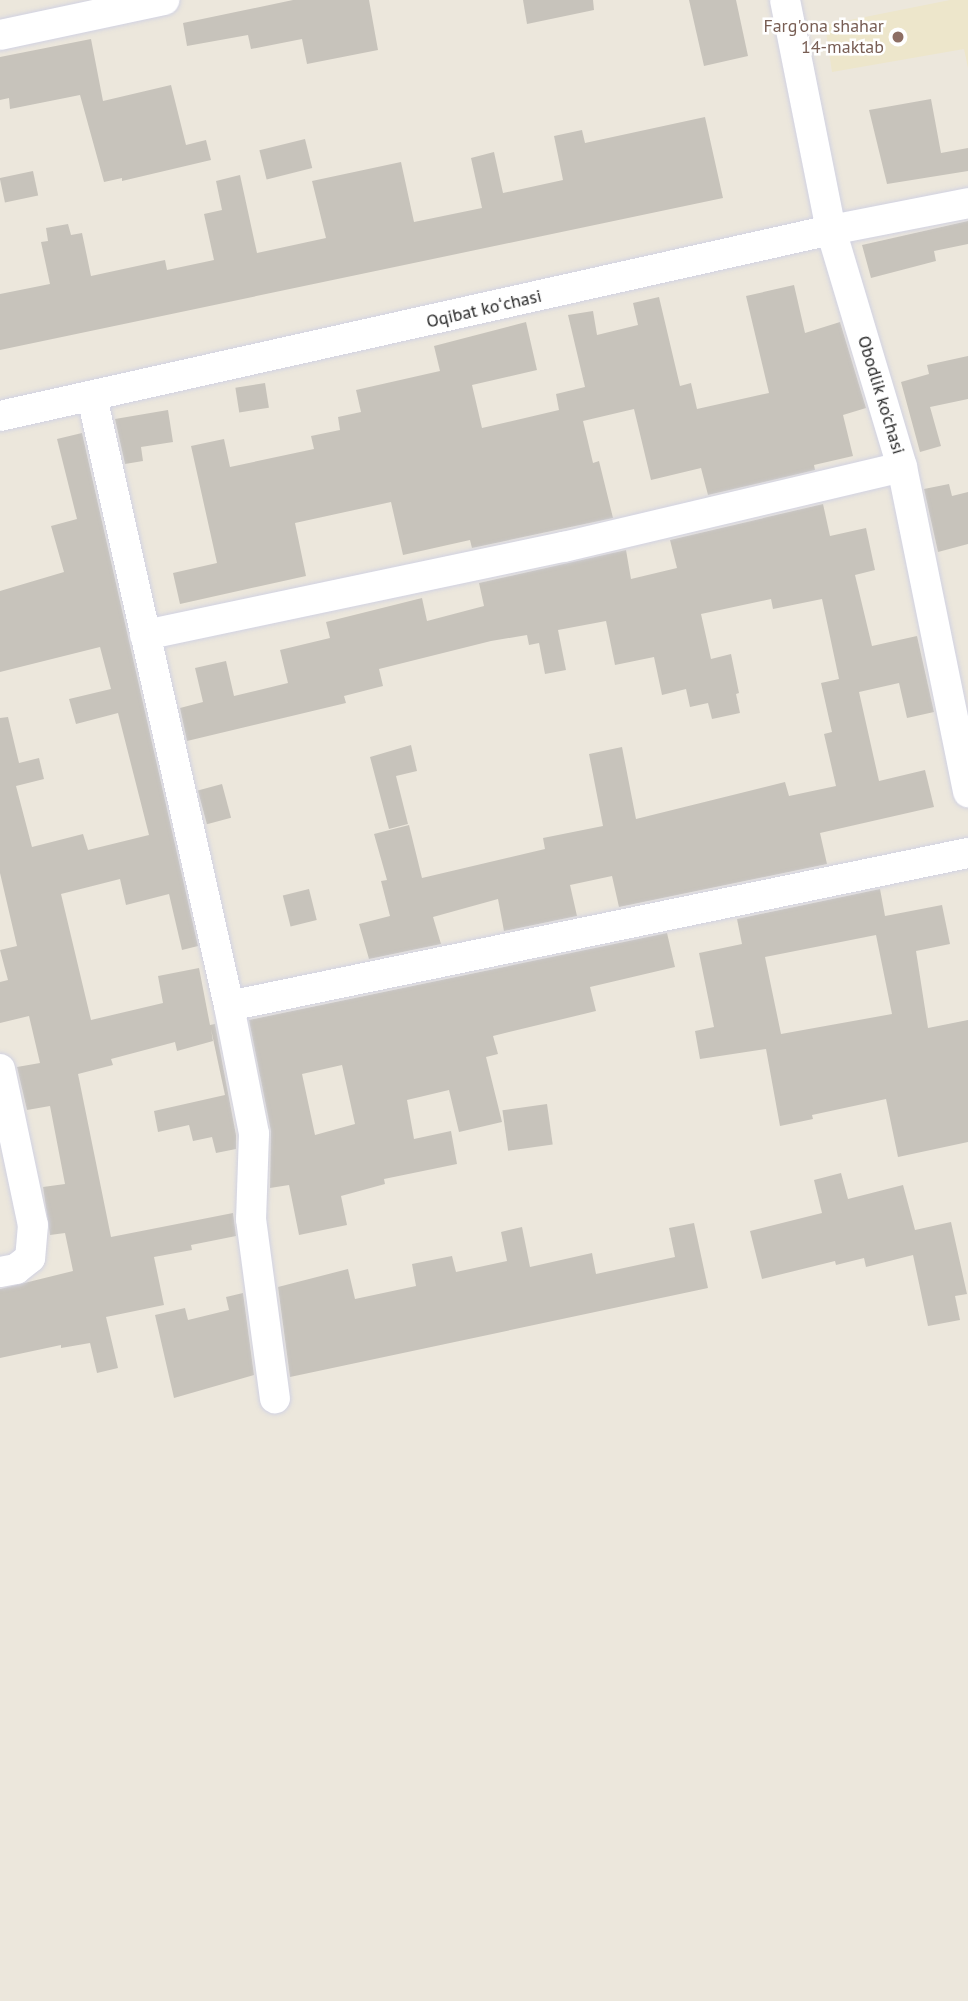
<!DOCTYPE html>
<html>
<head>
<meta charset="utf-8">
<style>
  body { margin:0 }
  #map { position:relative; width:968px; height:2001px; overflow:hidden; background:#ece7dc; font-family:"PT Sans",sans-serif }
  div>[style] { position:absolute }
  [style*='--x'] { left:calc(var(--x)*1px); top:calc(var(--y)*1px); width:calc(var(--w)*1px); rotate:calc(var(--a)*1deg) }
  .education>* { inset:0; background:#ede6cb }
  .building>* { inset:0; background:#c7c3bb; transform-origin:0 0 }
  .roads { filter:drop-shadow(0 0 2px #d1d2e2) drop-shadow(0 0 2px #d1d2e2) }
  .minor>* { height:30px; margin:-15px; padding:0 15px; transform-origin:15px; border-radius:15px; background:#fff }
  .dots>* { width:19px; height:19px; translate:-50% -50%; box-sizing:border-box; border:4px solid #fff; border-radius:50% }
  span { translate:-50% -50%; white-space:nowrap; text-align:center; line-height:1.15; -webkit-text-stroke:5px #fff; paint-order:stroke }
  .education-label { font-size:18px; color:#785e54 }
  .right { translate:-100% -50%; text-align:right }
  .street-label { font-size:18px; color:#2a2a2a }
</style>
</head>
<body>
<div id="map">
  <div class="education">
    <i style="clip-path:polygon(950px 0,968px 0,968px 68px,964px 49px,832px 72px,825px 25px)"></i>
  </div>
  <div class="building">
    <i style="clip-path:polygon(293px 0,369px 0,378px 50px,307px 64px,302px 39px,251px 49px,248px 35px,187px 46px,183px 23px)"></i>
    <i style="clip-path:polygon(523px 0,593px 0,594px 10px,527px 24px)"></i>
    <i style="clip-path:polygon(689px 0,736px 0,748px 56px,704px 66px)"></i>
    <i style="clip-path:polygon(91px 39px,103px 101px,171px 85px,186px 145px,206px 140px,211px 160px,122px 181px,122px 178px,104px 182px,80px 95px,10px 109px,9px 98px,0 100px,0 57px)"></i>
    <i style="clip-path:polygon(931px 99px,941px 153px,968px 148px,968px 171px,887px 184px,869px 110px)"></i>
    <i style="clip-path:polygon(705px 117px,723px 198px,0 350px,0 294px,50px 284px,41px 242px,48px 241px,46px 228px,68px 224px,71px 235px,82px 233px,91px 276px,165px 260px,167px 270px,214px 260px,204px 214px,222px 210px,216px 181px,240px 175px,257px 253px,326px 238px,312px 181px,401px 162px,414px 222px,482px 208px,471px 158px,494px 152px,503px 193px,563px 180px,554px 136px,582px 130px,585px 143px)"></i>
    <i style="left:305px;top:139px;width:30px;height:47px;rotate:76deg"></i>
    <i style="left:33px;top:171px;width:25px;height:34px;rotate:78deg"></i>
    <i style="clip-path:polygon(968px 221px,968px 244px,934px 251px,936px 261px,871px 278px,862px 245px)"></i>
    <i style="clip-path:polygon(794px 285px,805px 333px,840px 322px,866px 408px,843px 415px,853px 456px,814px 465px,815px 470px,708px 495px,701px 468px,651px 480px,634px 409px,583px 421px,593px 463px,599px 461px,613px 518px,472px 548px,470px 540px,403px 555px,391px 502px,295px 523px,306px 576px,180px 604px,173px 573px,217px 563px,191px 446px,224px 439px,230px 467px,314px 449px,311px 436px,340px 430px,338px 417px,361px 412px,356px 390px,440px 371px,434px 346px,526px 322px,537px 370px,472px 385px,482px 428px,559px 410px,556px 394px,585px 387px,568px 315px,593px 311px,597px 335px,638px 325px,633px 303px,659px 297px,680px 386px,691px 383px,697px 409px,769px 393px,746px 296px)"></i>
    <i style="clip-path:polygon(968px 356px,968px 399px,930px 407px,941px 446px,920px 452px,901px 382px,929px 374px,927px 365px)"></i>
    <i style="left:265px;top:383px;width:25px;height:30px;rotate:81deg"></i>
    <i style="clip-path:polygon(168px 410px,173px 442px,141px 447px,143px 461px,125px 464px,115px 419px)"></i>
    <i style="clip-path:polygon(82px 433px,198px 946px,182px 950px,169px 894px,126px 905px,120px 879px,61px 894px,91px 1020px,163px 1003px,158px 976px,199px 968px,210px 1025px,215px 1024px,236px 1135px,236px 1149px,216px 1153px,212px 1137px,193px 1141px,189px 1125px,158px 1132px,154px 1111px,225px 1095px,211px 1029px,213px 1041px,177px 1051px,175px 1042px,111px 1059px,113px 1065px,78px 1074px,111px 1237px,233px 1213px,236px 1236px,191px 1245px,192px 1250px,154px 1257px,164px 1305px,106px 1317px,118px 1368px,97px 1373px,90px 1343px,61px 1348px,61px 1345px,0 1358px,0 1289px,73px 1271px,65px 1233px,50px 1235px,43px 1187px,65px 1184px,50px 1106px,27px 1110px,17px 1067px,40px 1063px,29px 1016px,0 1023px,0 982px,8px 980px,0 950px,17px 946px,0 873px,0 718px,8px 717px,19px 763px,39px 758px,44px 779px,16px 786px,32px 847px,83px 834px,88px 850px,149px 835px,118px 713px,76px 724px,69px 699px,111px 689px,100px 647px,0 672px,0 591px,64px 572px,51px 526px,77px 519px,57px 439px)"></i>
    <i style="clip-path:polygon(949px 484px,952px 496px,968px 492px,968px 544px,938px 552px,924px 489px)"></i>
    <i style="clip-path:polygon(823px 504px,830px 536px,866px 528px,875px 570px,855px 575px,872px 646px,917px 636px,934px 712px,907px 718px,899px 683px,859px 692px,879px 781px,925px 770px,934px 807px,820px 833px,827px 864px,619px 907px,612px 876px,570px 885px,577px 916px,504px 931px,498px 899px,433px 917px,441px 944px,369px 959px,359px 924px,390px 916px,381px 881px,387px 880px,374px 834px,409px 825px,422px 878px,545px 849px,543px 838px,603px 826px,589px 754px,622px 747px,636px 819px,785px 782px,789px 796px,836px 786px,824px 734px,832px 732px,821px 683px,839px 679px,822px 599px,773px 609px,771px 599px,701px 614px,711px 659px,731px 654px,739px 693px,736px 694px,740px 713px,712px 719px,708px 703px,690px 707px,686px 689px,662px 695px,654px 657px,615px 665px,606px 621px,558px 630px,566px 670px,545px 674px,539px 643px,529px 645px,527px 635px,491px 641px,379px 669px,383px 686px,344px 696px,346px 703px,187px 741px,180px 708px,203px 702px,195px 668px,226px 661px,234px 696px,288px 683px,280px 650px,330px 638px,326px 622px,422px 598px,427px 621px,484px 606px,479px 583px,626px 550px,631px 579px,677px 568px,670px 540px)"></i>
    <i style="clip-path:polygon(411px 745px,417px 771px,396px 776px,408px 824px,389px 829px,370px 757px)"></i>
    <i style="left:222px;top:784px;width:35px;height:25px;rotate:75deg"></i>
    <i style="left:309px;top:889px;width:32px;height:27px;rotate:76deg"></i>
    <i style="clip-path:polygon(evenodd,880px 889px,885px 916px,942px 905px,950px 944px,916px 951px,928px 1028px,968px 1020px,968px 1142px,898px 1157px,886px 1099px,812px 1115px,813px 1119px,780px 1126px,766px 1049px,700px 1059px,695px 1031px,714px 1027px,699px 953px,742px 944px,737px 919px,880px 889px,876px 935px,892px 1014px,781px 1034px,765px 957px,876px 935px)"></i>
    <i style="clip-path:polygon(evenodd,667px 933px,675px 967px,590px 987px,596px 1011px,493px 1036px,498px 1054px,486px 1057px,502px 1122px,459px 1132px,449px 1090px,407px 1100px,414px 1139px,451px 1131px,457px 1164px,384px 1179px,385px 1184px,341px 1196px,347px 1225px,299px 1235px,289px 1185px,270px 1188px,271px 1131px,249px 1020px,667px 933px,342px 1065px,355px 1124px,315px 1135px,302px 1074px,342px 1065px)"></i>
    <i style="left:547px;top:1104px;width:41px;height:45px;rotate:82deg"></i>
    <i style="clip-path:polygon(841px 1173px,848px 1199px,903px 1185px,915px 1230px,951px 1222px,967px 1294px,955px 1296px,960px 1320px,928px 1326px,913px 1255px,866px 1267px,864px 1258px,836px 1265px,835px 1261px,762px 1279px,750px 1231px,822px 1213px,814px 1180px)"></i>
    <i style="clip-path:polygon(694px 1223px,708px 1288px,290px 1377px,278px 1287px,348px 1269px,355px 1299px,416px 1286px,412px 1264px,452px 1256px,456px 1272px,507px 1261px,501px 1232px,522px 1227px,530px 1267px,592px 1253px,596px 1274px,675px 1257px,669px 1228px)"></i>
    <i style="clip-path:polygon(243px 1293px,254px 1375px,174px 1398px,155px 1315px,185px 1308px,188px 1320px,229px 1310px,226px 1297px)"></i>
  </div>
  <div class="roads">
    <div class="minor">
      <i style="--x:785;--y:0;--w:235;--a:78.7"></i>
      <i style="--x:831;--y:230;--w:247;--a:73.3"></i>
      <i style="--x:902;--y:467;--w:332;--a:78.5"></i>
      <i style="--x:0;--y:35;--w:168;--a:-12"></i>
      <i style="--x:92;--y:397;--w:624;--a:77.32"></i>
      <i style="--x:229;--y:1006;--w:130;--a:78.9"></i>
      <i style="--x:254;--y:1134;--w:85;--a:92"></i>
      <i style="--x:251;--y:1219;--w:181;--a:82.4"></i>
      <i style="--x:0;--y:416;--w:852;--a:-12.62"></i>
      <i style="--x:831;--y:230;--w:140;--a:-11.1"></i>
      <i style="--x:145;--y:635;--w:428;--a:-11.9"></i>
      <i style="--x:564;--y:547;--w:347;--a:-13.3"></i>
      <i style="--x:229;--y:1006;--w:755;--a:-11.7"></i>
      <i style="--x:0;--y:1069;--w:159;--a:78.1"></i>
      <i style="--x:33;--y:1225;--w:33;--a:95"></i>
      <i style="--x:30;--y:1258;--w:18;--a:142"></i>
      <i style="--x:16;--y:1269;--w:16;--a:169"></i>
    </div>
  </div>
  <div class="dots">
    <i style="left:898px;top:37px;background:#8d6e63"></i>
  </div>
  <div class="education-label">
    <span class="right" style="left:884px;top:37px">Farg'ona shahar<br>14-maktab</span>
  </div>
  <div class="street-label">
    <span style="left:484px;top:309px;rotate:-13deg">Oqibat koʻchasi</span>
    <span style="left:881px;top:395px;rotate:73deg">Obodlik ko'chasi</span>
  </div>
</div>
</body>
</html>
